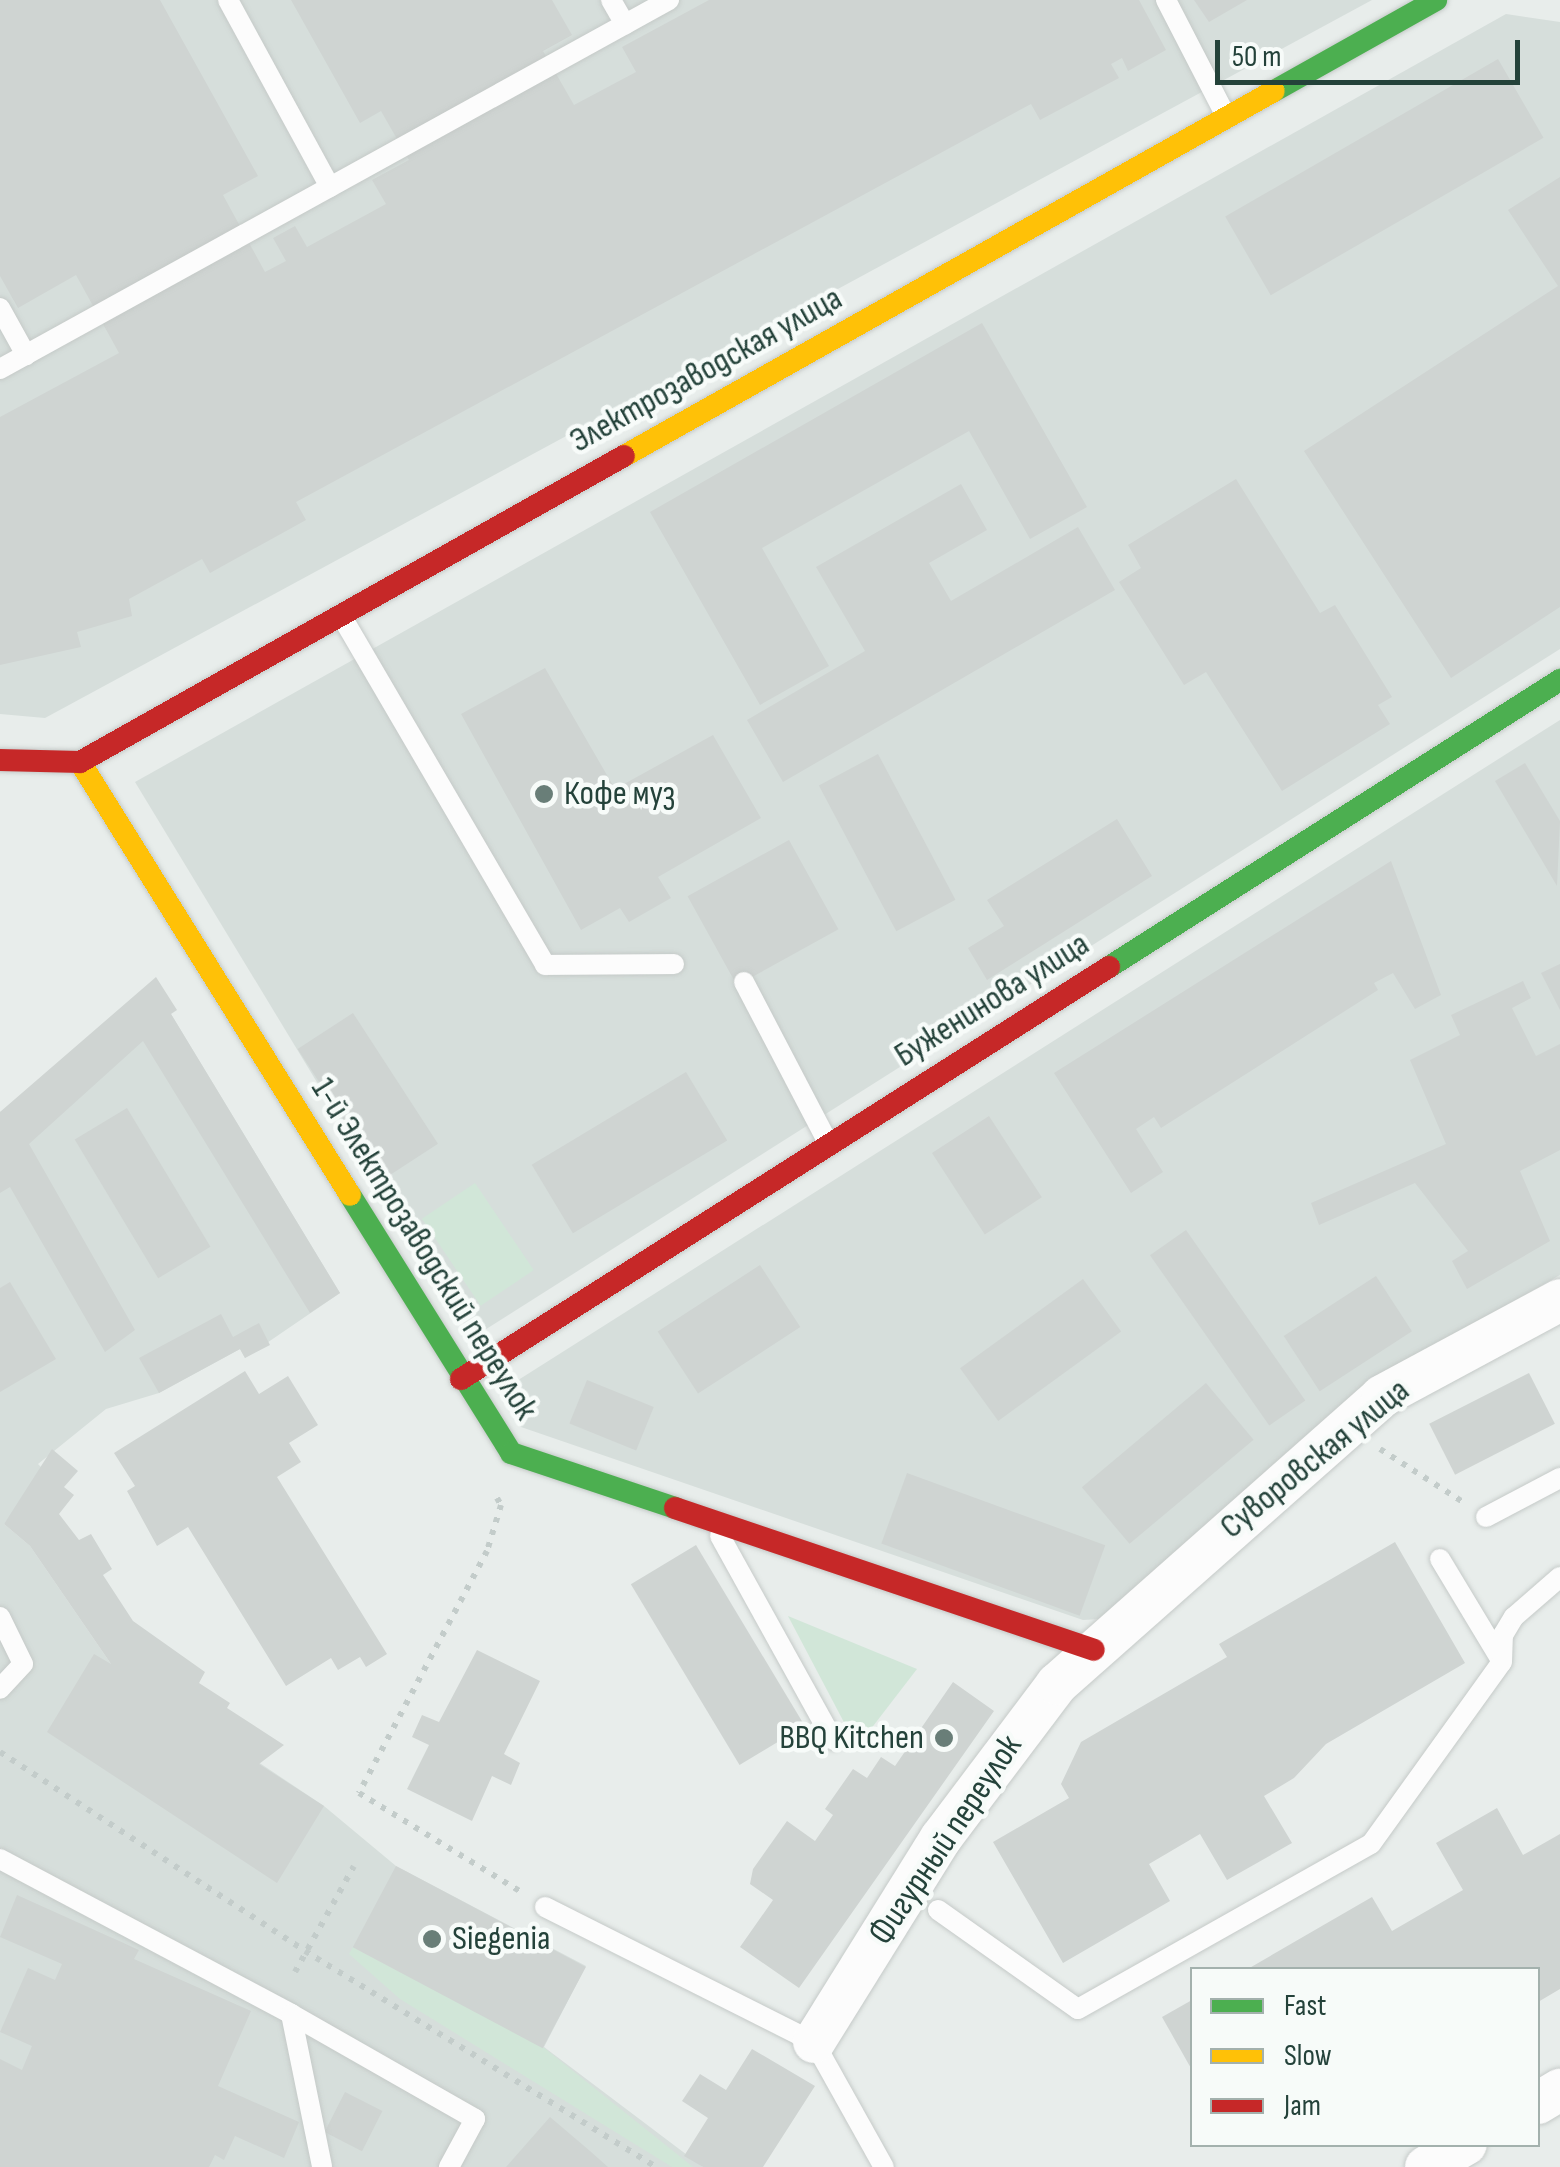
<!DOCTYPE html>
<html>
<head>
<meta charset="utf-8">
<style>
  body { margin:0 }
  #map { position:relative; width:1560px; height:2167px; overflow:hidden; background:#e8edeb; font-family:"Sofia Sans Condensed",sans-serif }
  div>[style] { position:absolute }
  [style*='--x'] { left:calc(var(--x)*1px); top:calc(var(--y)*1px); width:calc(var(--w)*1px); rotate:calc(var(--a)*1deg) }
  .built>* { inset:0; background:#d6dedb }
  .green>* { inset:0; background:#d1e6d8; transform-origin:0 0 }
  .building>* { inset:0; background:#cfd4d2; transform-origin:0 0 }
  .path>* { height:6px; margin-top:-3px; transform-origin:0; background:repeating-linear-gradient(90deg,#c3ccca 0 5px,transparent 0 13px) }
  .roads { filter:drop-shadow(0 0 2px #c5cac8) drop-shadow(0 0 2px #c5cac8) }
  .lane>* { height:20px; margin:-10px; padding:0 10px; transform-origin:10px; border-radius:10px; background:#fcfcfc }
  .street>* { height:42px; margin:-21px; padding:0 21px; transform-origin:21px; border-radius:21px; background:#fcfcfc }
  .fast>* { height:22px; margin:-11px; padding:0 11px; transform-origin:11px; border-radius:11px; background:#4caf50 }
  .slow>* { height:22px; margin:-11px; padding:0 11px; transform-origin:11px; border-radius:11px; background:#ffc107 }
  .jam>* { height:22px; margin:-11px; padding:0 11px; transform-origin:11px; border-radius:11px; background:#c62828 }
  .dots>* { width:28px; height:28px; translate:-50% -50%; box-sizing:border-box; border:5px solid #f7fbf9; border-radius:50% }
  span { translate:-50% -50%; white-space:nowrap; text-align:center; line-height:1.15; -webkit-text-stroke:9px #f7fbf9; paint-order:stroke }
  .street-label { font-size:35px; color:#24423a }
  .poi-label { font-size:35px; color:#24423a }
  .left { translate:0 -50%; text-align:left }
  .right { translate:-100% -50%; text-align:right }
  .legend { position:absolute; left:1190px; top:1967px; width:350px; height:180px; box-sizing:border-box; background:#f7fbf9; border:2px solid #a3b1ad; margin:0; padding:12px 18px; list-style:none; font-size:30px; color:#24423a }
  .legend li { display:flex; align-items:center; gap:20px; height:50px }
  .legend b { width:50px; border:2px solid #a3b1ad }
  .scale { position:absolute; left:1215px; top:40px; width:305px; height:45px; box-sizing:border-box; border:5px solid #24423a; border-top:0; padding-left:12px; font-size:30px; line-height:35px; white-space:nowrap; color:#24423a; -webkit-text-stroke:8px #f7fbf9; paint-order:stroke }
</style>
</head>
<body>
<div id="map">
  <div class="built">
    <i style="clip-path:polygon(0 0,1372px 0,45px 718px,0 714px)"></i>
    <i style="clip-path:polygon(1506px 14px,1560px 22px,1560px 649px,472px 1338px,135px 782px)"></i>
    <i style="clip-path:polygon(1560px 720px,1560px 1275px,1363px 1387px,1099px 1619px,1083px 1620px,521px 1427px,501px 1391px)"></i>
    <i style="clip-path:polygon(171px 1014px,340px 1293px,245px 1358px,240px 1349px,159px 1393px,106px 1409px,38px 1464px,44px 1470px,4px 1524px,30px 1546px,111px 1664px,324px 1806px,396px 1866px,586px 1966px,544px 2047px,703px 2167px,0 2167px,0 1112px)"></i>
  </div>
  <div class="green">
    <i style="left:475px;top:1183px;width:105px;height:64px;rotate:56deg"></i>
    <i style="clip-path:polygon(788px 1616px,917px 1669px,857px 1747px)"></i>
    <i style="clip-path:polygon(353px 1947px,543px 2047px,693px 2167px,672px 2167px,400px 1999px,349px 1954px)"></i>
  </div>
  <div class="building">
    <i style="clip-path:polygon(0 0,160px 0,258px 176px,223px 195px,265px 272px,286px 261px,273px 238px,295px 226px,307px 247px,386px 204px,372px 180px,409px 160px,381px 111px,360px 123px,291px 0,552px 0,572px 35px,543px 51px,574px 105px,636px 72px,622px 47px,709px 0,1139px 0,1166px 50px,1128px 71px,1122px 58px,1111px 64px,1119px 78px,1040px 120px,1031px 104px,296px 502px,306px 520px,210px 573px,202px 559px,129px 599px,132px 616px,77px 632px,81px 647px,0 665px,0 417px,119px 353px,76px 275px,18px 308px,0 276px)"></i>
    <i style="clip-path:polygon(1194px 0,1247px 0,1209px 22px)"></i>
    <i style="left:1498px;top:59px;width:91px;height:315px;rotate:60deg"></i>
    <i style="clip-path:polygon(1560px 177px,1560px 607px,1451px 678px,1304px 451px,1558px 286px,1508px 210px)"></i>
    <i style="clip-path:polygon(982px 323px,1087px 507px,1030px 539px,969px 431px,762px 548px,829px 666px,760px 705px,650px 512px)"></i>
    <i style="clip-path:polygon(1236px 479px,1320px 613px,1335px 605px,1392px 697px,1378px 705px,1390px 724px,1282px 791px,1206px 672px,1184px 685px,1119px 582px,1141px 568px,1128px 545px)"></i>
    <i style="clip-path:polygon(961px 484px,987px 530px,929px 563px,951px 601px,1078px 527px,1115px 590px,783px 782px,747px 720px,865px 651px,816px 567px)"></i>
    <i style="clip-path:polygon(545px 668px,615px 789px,713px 735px,761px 818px,658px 877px,671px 898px,629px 922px,620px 908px,581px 930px,461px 714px)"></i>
    <i style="left:878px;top:754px;width:165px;height:67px;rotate:62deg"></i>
    <i style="clip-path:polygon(1525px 763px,1560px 821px,1557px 886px,1495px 781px)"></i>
    <i style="clip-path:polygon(1117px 819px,1152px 876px,987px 980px,968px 948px,1004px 926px,987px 900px)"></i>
    <i style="left:789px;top:840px;width:102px;height:116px;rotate:61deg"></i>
    <i style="clip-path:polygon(1391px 861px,1441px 995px,1415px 1009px,1393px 973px,1374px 983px,1378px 990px,1161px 1128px,1154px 1117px,1136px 1129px,1163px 1172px,1131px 1193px,1054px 1073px)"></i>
    <i style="clip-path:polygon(1560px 964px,1560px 1010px,1541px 973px)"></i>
    <i style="clip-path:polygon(156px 977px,177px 1010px,171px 1014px,340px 1293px,310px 1313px,143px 1041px,29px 1144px,135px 1330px,105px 1352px,10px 1187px,0 1193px,0 1112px)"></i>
    <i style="clip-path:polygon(1523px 981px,1531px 998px,1512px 1008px,1536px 1056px,1560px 1044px,1560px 1150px,1520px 1171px,1550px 1241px,1467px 1289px,1452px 1261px,1468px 1251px,1415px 1183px,1319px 1225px,1311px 1203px,1446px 1144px,1410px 1060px,1460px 1035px,1451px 1015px)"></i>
    <i style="left:353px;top:1013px;width:156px;height:66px;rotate:57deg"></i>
    <i style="left:686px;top:1072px;width:80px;height:180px;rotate:59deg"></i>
    <i style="left:127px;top:1108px;width:162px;height:61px;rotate:59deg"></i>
    <i style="left:989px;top:1116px;width:97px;height:68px;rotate:57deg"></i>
    <i style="left:1186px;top:1230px;width:208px;height:44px;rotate:55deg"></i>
    <i style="left:760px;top:1265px;width:74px;height:122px;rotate:57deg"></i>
    <i style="left:1376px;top:1276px;width:66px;height:110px;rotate:57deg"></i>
    <i style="left:1083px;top:1279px;width:65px;height:152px;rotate:54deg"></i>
    <i style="clip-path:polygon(10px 1282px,56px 1359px,0 1392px,0 1288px)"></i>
    <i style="clip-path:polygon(221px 1314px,233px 1337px,259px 1323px,270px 1345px,245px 1358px,240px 1349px,159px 1393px,139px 1358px)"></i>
    <i style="clip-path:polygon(245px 1371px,259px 1394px,288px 1376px,318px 1425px,289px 1443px,301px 1462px,277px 1477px,387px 1654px,366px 1667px,360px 1657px,338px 1670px,331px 1658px,286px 1686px,188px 1527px,157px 1546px,127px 1491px,135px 1486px,114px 1453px)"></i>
    <i style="left:1529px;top:1373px;width:57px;height:112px;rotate:63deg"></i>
    <i style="left:587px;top:1380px;width:72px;height:47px;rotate:22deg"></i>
    <i style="left:1206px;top:1383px;width:74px;height:162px;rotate:50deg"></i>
    <i style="clip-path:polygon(52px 1449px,78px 1471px,64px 1487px,74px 1495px,59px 1514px,79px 1540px,91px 1534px,112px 1569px,103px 1575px,133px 1621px,205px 1672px,199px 1683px,230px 1703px,227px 1708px,284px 1745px,259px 1764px,324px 1806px,277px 1883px,47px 1732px,94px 1654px,111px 1664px,30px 1546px,4px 1524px)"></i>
    <i style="left:907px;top:1473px;width:211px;height:75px;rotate:20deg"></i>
    <i style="clip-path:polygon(1395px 1542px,1465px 1663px,1326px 1744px,1294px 1778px,1264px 1796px,1292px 1843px,1227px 1880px,1200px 1834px,1149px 1864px,1170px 1901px,1063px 1963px,993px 1842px,1069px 1798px,1061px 1784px,1081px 1742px,1227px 1657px,1219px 1644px)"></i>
    <i style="left:696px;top:1545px;width:211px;height:76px;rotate:59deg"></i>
    <i style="clip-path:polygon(477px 1650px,540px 1681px,504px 1754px,520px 1763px,511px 1785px,492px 1776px,472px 1821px,407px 1789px,429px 1745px,412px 1737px,422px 1715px,439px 1722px)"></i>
    <i style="clip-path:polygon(953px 1682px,994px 1711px,799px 1988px,740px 1947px,773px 1900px,750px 1884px,753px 1869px,787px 1821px,815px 1841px,833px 1815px,825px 1809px,853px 1769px,867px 1778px,881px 1757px,895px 1766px)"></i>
    <i style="clip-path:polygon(1497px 1808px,1523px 1855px,1560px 1834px,1560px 1989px,1538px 2002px,1538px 1970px,1246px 1970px,1372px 1897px,1392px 1931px,1463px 1890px,1436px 1843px)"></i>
    <i style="left:396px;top:1866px;width:215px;height:92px;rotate:28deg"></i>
    <i style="clip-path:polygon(17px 1895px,139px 1950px,134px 1959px,251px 2011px,218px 2086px,299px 2122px,284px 2158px,235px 2136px,224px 2160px,215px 2155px,209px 2167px,0 2167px,0 2059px,22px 2070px,32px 2046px,0 2032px,28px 1968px,55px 1980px,62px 1964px,0 1937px)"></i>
    <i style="clip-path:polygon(1192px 2000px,1192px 2070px,1162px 2017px)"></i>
    <i style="clip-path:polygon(752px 2049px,815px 2086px,763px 2167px,703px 2167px,684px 2156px,708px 2118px,682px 2101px,700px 2074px,726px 2090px)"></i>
    <i style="left:345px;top:2092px;width:42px;height:45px;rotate:27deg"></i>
    <i style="clip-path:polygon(550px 2117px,590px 2151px,608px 2167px,506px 2167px)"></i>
  </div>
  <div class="path">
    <i style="--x:1380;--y:1449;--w:98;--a:32.6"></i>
    <i style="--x:497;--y:1498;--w:8;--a:60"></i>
    <i style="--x:501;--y:1505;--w:48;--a:106.9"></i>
    <i style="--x:487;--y:1551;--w:274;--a:117.9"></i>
    <i style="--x:359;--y:1793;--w:192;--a:31.4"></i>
    <i style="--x:0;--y:1752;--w:364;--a:33.1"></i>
    <i style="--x:305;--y:1951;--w:412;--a:31.6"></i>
    <i style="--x:295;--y:1972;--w:121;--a:-60.9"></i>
  </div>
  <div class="roads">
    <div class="lane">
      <i style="--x:228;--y:0;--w:213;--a:61.4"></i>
      <i style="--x:611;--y:0;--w:28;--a:60"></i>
      <i style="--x:1166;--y:0;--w:133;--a:62.7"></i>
      <i style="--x:0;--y:308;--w:54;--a:61"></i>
      <i style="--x:0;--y:369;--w:764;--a:-28.88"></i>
      <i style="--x:342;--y:617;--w:403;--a:59.7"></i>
      <i style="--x:545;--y:965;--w:129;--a:-0.4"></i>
      <i style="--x:744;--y:982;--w:182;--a:62.4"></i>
      <i style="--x:1486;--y:1517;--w:84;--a:-27.8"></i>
      <i style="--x:720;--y:1536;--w:233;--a:61"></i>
      <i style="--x:1440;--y:1559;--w:118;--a:58.9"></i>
      <i style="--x:0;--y:1617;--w:52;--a:63.9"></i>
      <i style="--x:23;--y:1664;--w:34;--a:133"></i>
      <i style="--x:0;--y:1859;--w:330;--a:28"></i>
      <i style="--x:291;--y:2014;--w:156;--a:78.5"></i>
      <i style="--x:545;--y:1907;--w:301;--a:26.7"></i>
      <i style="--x:814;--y:2042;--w:143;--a:60.8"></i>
      <i style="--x:938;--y:1910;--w:171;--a:35.3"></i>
      <i style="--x:1078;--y:2009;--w:336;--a:-29.4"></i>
      <i style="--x:1371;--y:1844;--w:224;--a:-54.3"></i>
      <i style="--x:1502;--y:1662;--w:27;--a:-88"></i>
      <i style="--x:1503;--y:1635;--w:21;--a:-59"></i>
      <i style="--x:1514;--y:1617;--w:61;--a:-41"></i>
      <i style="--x:291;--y:2014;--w:212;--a:29.7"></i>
      <i style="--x:475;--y:2119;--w:55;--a:118.4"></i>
    </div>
    <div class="street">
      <i style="--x:814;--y:2042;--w:240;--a:-58.1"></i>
      <i style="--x:941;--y:1838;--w:193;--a:-53"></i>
      <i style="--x:1057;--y:1684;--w:434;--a:-41.5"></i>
      <i style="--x:1382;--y:1396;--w:202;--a:-28.3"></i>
      <i style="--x:1538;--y:2103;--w:26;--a:-31"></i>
      <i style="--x:1426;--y:2167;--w:46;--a:-29.9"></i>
    </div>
    <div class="fast">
      <i style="--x:1274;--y:91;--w:186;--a:-29.3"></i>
      <i style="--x:1109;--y:967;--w:535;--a:-32.47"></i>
      <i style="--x:350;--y:1195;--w:304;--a:58"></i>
      <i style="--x:511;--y:1453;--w:173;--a:18.5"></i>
    </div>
    <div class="slow">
      <i style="--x:624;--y:456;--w:745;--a:-29.32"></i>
      <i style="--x:80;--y:762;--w:510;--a:58.05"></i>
    </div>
    <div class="jam">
      <i style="--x:0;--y:760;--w:80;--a:1.4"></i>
      <i style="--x:80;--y:762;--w:624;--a:-29.36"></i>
      <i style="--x:461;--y:1379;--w:768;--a:-32.45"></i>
      <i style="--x:675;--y:1508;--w:442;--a:18.7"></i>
    </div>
  </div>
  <div class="dots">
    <i style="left:544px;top:794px;background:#697e78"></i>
    <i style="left:944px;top:1738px;background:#697e78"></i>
    <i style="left:432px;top:1939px;background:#697e78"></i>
  </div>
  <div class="street-label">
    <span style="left:706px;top:370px;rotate:-29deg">Электрозаводская улица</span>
    <span style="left:992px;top:1000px;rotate:-32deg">Буженинова улица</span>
    <span style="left:424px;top:1249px;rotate:58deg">1-й Электрозаводский переулок</span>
    <span style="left:1315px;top:1459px;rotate:-39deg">Суворовская улица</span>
    <span style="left:946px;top:1840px;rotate:-56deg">Фигурный переулок</span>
  </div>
  <div class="poi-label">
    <span class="left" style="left:564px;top:794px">Кофе муз</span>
    <span class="right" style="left:924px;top:1738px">BBQ Kitchen</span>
    <span class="left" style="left:452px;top:1939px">Siegenia</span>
  </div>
  <ul class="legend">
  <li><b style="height:12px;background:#4caf50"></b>Fast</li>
  <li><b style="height:12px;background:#ffc107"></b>Slow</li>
  <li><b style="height:12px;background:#c62828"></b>Jam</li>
  </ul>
  <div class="scale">50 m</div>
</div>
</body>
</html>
